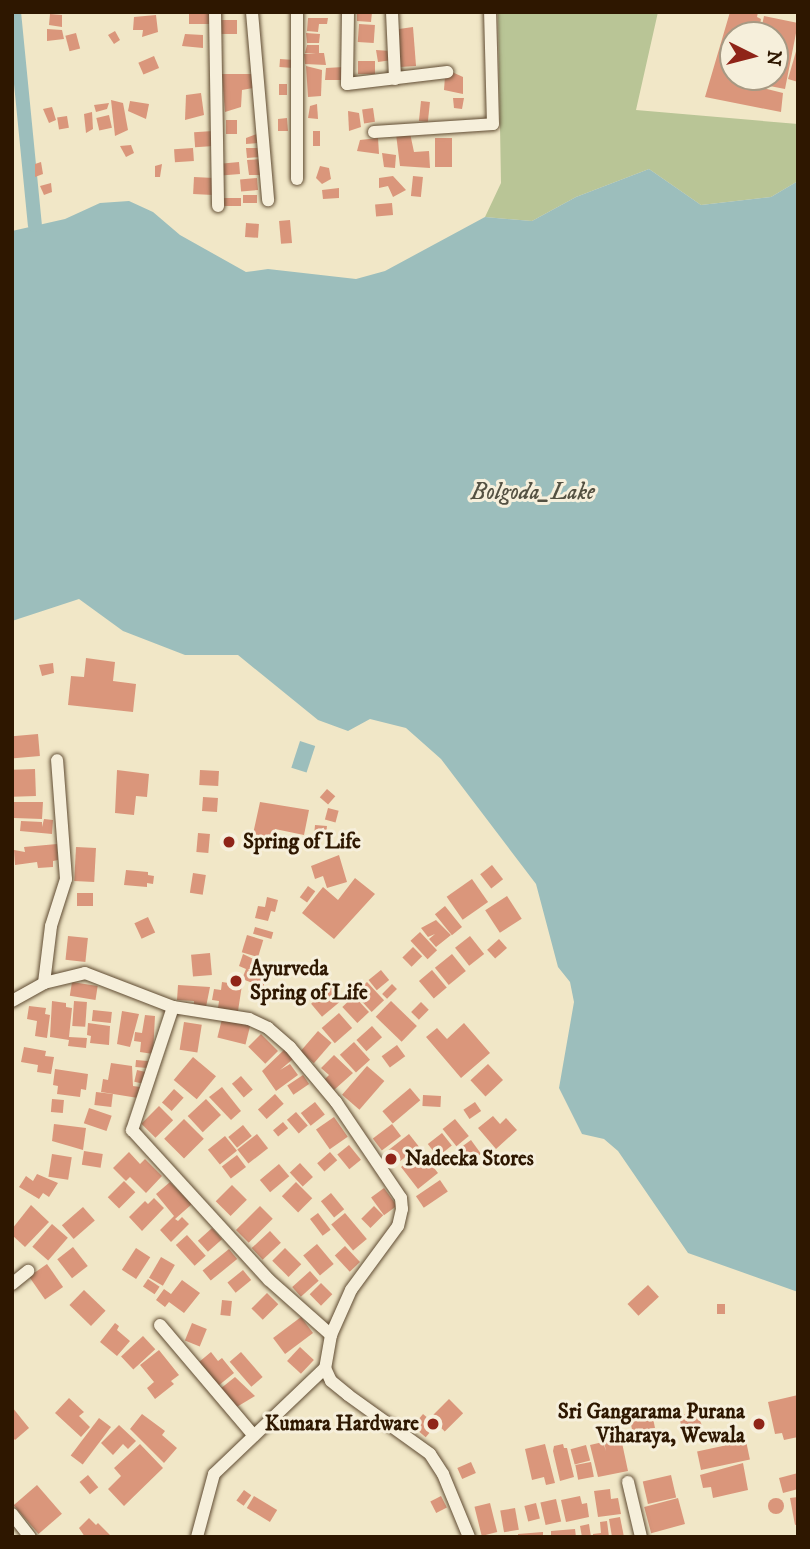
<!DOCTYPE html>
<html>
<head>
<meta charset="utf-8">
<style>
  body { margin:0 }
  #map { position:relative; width:810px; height:1549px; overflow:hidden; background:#f1e7c7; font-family:"IM FELL DW Pica",serif }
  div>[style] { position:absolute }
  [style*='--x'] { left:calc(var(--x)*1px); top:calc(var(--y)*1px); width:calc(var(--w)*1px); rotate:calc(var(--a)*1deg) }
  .green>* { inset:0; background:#b9c596 }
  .water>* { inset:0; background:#9cbebc; transform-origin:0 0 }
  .canal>* { height:14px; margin:-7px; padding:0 7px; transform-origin:7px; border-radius:7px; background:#9cbebc }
  .building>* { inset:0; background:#da967b; transform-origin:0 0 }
  .round { border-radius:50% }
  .roads { filter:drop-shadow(0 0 2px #5f4b32) drop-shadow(0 0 2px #5f4b32) }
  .street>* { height:12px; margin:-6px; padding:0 6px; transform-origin:6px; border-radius:6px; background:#f6efdb }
  .dots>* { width:19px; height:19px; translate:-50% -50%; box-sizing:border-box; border:4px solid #f6efdb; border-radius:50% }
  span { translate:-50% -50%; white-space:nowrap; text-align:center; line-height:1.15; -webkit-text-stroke:6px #f6efdb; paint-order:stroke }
  .poi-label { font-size:21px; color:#2e1700; font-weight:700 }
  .left { translate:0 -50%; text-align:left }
  .right { translate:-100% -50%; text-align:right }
  .water-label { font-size:23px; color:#545142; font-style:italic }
  .frame { position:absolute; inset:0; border:14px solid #2e1700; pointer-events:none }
  .north { position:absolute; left:719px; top:21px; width:70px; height:70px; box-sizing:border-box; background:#f6efdb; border:2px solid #a69983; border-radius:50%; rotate:96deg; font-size:19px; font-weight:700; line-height:28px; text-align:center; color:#2e1700 }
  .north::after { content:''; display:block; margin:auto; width:24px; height:32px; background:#8f2418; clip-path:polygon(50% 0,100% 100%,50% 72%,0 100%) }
</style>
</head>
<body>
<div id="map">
  <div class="green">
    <i style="clip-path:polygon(498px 12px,658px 12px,636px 110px,798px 124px,798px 181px,771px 197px,701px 205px,649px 169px,576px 197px,532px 221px,485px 217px,501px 183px)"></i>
  </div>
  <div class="water">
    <i style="clip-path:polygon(649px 169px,701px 205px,771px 197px,798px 181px,798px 1292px,688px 1253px,618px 1151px,604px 1139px,582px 1134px,559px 1088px,574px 1002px,570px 982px,558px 967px,536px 884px,441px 759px,406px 728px,370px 719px,348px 731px,318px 720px,238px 655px,185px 655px,123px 631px,79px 599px,12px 621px,12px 231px,65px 219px,100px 203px,129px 201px,153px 212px,180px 235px,246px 272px,268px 269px,356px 279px,385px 271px,485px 217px,532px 221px,576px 197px)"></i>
    <i style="left:300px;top:741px;width:16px;height:28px;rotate:18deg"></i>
  </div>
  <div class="canal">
    <i style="--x:14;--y:12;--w:214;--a:84.4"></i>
  </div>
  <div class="building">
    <i style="left:189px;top:12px;width:23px;height:12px"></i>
    <i style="clip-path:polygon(357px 12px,372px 12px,371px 22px,357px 21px)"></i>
    <i style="clip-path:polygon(730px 12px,758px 12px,757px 17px,761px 19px,758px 35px,733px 35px,733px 77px,749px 77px,748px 82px,732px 80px,783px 93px,781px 112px,705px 97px)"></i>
    <i style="clip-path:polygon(50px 14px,62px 15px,62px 27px,49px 25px)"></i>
    <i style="clip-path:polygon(156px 15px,158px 32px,142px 37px,143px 30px,133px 30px,134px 17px)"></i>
    <i style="clip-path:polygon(764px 16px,798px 23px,785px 89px,750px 82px,751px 77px,775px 77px,775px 35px,760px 35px)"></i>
    <i style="clip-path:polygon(308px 18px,328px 18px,327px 24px,319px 24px,318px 32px,307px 31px)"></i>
    <i style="left:221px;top:20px;width:16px;height:14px"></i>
    <i style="left:359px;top:24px;width:16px;height:18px;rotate:4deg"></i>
    <i style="clip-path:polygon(413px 27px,416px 66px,400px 67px,399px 29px)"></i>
    <i style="clip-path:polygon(47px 29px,62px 30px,64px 39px,47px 41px)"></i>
    <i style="clip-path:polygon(115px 31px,120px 40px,114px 44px,108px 35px)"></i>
    <i style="left:76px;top:33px;width:16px;height:11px;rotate:75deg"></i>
    <i style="clip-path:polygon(306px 33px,320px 34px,319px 43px,307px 43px)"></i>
    <i style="clip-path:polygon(185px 34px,203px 35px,203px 48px,182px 46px)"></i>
    <i style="clip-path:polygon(307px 45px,319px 45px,319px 53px,324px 53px,326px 65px,305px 64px,304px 54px,316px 54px,305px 53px)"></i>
    <i style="clip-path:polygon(797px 48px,798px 49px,798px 82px,788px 79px)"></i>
    <i style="clip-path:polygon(376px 50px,391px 51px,392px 60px,378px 62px)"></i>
    <i style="left:154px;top:56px;width:13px;height:17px;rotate:67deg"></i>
    <i style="left:280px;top:59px;width:14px;height:8px;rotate:4deg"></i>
    <i style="left:358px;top:61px;width:17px;height:13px"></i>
    <i style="clip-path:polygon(306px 66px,322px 70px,321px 96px,308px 97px)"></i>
    <i style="clip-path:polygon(344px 67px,345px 80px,325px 80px,326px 68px)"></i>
    <i style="clip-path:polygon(452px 72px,463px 77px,463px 94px,444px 90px,445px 76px)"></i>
    <i style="clip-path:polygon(222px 74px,252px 74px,253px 88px,242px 90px,241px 107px,225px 112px)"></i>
    <i style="left:279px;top:84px;width:8px;height:11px"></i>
    <i style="clip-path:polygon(201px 93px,204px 115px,185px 120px,186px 95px)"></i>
    <i style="clip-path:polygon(453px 98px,464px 98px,462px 109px,454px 108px)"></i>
    <i style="clip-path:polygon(111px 100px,123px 103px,128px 130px,115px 136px)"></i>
    <i style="clip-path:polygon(130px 101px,149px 104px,146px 119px,128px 111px)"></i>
    <i style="left:421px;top:101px;width:9px;height:20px;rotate:6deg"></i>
    <i style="clip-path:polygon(109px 103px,107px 109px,96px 112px,94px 105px)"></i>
    <i style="clip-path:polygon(317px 104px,318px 119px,308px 118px,310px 106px)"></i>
    <i style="clip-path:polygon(52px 107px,56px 120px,49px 123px,43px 109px)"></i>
    <i style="left:373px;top:108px;width:14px;height:11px;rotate:82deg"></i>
    <i style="clip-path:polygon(348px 111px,359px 113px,361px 127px,349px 131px)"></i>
    <i style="clip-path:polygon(92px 112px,93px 129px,86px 133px,84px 114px)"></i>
    <i style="left:109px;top:115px;width:13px;height:13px;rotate:77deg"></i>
    <i style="left:67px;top:116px;width:12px;height:10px;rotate:81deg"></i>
    <i style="clip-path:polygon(287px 118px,288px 131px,278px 131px,278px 119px)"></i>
    <i style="left:237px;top:120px;width:14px;height:11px;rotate:90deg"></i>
    <i style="left:213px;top:131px;width:15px;height:19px;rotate:86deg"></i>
    <i style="left:313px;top:131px;width:7px;height:15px"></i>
    <i style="clip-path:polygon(259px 133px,258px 143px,246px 144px,246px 138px)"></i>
    <i style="clip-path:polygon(410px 133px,414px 152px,429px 151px,430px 168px,400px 166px,396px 134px)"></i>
    <i style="clip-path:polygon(378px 138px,379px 154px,357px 151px,360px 140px)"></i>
    <i style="left:452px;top:138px;width:29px;height:17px;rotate:90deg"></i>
    <i style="clip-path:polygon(131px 145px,134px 153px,126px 157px,120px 146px)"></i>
    <i style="left:193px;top:148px;width:13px;height:19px;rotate:86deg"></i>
    <i style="clip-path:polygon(246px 148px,260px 148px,260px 157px,247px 158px)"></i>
    <i style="clip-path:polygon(382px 153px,396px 155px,395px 168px,384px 167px)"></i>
    <i style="clip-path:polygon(262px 159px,262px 175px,249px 175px,247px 160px)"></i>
    <i style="clip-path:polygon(41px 162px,43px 174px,35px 177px,35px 164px)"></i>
    <i style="left:239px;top:162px;width:12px;height:19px;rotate:85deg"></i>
    <i style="clip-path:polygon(162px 164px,160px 177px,155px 177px,155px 166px)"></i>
    <i style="clip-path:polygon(320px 166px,329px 168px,331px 179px,322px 184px,316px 178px)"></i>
    <i style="clip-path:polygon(393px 176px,406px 190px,393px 197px,388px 186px,379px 188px,379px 178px)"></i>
    <i style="left:413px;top:176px;width:10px;height:20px;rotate:6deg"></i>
    <i style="left:194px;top:177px;width:20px;height:17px;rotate:3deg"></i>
    <i style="left:257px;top:178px;width:12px;height:17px;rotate:85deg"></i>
    <i style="clip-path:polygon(51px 183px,52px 192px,44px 195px,40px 186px)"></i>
    <i style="clip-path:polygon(339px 188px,339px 198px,323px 199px,322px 190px)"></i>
    <i style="left:243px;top:195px;width:14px;height:8px"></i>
    <i style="left:222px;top:198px;width:19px;height:8px"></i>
    <i style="left:392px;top:203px;width:12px;height:17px;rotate:85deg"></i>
    <i style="left:290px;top:220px;width:23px;height:11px;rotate:85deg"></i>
    <i style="left:246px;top:223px;width:13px;height:14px;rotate:4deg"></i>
    <i style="clip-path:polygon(86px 658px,115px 662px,113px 681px,136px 684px,133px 712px,68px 705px,71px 676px,84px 677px)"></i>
    <i style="clip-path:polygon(53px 663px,54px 673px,42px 676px,39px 665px)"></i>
    <i style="left:38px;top:734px;width:22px;height:26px;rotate:85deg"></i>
    <i style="left:35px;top:769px;width:27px;height:23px;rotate:88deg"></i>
    <i style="clip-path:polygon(117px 770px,149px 774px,147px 797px,136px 796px,134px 815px,115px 813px)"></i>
    <i style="left:200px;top:770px;width:19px;height:15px;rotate:3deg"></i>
    <i style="left:327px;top:789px;width:11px;height:11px;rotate:41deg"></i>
    <i style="left:203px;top:797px;width:15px;height:14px;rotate:4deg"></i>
    <i style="clip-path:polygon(12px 802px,43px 802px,42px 819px,14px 818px)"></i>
    <i style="clip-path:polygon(260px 802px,309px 810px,304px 835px,275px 829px,273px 838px,253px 834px)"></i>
    <i style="left:328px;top:808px;width:11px;height:12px;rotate:15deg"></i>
    <i style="clip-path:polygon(44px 819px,53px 820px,52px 834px,20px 831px,21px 821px,42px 822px,42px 827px)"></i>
    <i style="left:315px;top:825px;width:12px;height:9px;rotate:5deg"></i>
    <i style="left:198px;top:833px;width:12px;height:19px;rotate:5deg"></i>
    <i style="clip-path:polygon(57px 844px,58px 860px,53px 861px,53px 867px,38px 868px,37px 862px,15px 865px,14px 850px,25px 852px,24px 847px)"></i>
    <i style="left:76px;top:847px;width:20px;height:34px;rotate:3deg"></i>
    <i style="clip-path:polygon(339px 855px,347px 882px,327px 888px,323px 876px,315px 879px,311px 866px)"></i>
    <i style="left:492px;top:865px;width:18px;height:15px;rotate:52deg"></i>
    <i style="clip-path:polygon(126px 870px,148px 872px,148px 875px,154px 876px,153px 884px,147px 883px,147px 887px,124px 885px)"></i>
    <i style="left:193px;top:873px;width:13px;height:20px;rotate:9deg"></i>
    <i style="clip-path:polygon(355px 878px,375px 894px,334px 939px,302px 913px,323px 887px,338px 900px)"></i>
    <i style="left:472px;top:879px;width:28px;height:31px;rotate:55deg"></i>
    <i style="left:308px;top:886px;width:9px;height:14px;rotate:36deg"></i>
    <i style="left:93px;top:893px;width:13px;height:16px;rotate:90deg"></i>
    <i style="left:507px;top:896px;width:27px;height:26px;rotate:57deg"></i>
    <i style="clip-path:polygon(267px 897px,278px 900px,275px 912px,271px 911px,268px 921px,255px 918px,258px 906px,265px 907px)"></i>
    <i style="left:445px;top:906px;width:27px;height:13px;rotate:51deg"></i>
    <i style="left:148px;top:917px;width:17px;height:15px;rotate:65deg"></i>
    <i style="clip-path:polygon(436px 920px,451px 935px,436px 947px,429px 939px,435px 934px,428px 937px,421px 928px)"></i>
    <i style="left:255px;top:927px;width:19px;height:7px;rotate:16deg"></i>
    <i style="left:420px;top:932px;width:25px;height:13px;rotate:47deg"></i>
    <i style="left:247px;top:935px;width:17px;height:18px;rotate:17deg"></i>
    <i style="left:68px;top:936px;width:20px;height:24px;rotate:6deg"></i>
    <i style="left:470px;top:936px;width:23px;height:19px;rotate:52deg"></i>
    <i style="left:499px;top:939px;width:12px;height:16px;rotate:48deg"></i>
    <i style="left:413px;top:947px;width:13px;height:15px;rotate:45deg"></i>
    <i style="left:210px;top:953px;width:22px;height:19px;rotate:85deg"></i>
    <i style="clip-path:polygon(243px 954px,270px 967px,263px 987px,242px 979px,246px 969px,239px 966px)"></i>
    <i style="left:452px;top:954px;width:22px;height:22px;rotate:51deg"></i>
    <i style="left:381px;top:970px;width:13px;height:16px;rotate:51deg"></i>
    <i style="left:432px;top:970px;width:23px;height:17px;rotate:50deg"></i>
    <i style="left:72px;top:982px;width:26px;height:14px;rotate:9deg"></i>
    <i style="clip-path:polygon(222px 982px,242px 985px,238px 1011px,218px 1008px,219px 1001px,212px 1000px,214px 989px,221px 990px)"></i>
    <i style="left:367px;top:982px;width:25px;height:17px;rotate:47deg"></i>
    <i style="left:392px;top:984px;width:7px;height:14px;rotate:45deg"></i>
    <i style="clip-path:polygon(178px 985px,210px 987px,206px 1007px,194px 1006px,194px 1001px,177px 1000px)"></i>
    <i style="left:331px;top:987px;width:17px;height:26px;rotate:50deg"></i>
    <i style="left:354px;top:996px;width:22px;height:16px;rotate:47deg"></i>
    <i style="clip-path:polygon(52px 1001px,66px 1003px,66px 1007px,72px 1008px,69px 1037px,87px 1038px,86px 1048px,68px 1046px,69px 1040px,50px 1037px)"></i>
    <i style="left:74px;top:1001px;width:13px;height:25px;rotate:4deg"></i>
    <i style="left:391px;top:1001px;width:36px;height:22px;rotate:44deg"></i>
    <i style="left:421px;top:1002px;width:11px;height:14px;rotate:45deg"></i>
    <i style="clip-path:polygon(29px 1006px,46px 1008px,45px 1014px,50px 1015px,47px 1038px,35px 1036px,37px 1021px,27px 1019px)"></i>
    <i style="left:93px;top:1010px;width:19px;height:11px;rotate:6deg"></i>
    <i style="clip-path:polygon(122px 1011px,139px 1014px,130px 1047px,117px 1044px)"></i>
    <i style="left:339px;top:1013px;width:20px;height:23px;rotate:49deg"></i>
    <i style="clip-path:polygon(145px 1015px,155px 1016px,153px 1054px,140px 1052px,141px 1042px,134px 1041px,135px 1032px,142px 1033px)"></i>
    <i style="left:222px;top:1019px;width:29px;height:19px;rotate:14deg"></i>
    <i style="left:184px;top:1022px;width:18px;height:28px;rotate:9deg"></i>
    <i style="clip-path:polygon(88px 1023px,110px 1026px,109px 1045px,90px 1043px,91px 1036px,87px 1035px)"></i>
    <i style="clip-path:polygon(464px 1023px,490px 1053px,461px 1078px,426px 1037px,437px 1028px,447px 1039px)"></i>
    <i style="left:372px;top:1026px;width:15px;height:21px;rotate:48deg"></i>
    <i style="left:318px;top:1031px;width:18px;height:27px;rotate:41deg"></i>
    <i style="left:261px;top:1034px;width:24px;height:18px;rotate:45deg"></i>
    <i style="left:354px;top:1042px;width:24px;height:19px;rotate:48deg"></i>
    <i style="left:397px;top:1045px;width:14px;height:19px;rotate:54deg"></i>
    <i style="clip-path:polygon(24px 1047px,46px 1051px,45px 1056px,54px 1057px,51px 1074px,37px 1072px,38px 1065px,21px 1062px)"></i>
    <i style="clip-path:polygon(285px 1049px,293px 1059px,280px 1070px,290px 1064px,298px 1075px,276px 1091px,262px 1071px)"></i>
    <i style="clip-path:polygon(334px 1055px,353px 1073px,334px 1090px,324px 1080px,329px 1075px,321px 1068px)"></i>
    <i style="left:193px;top:1057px;width:30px;height:30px;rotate:40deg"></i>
    <i style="left:136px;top:1060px;width:12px;height:7px;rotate:5deg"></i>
    <i style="clip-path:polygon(111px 1063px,132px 1066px,133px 1086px,140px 1087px,138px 1098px,101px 1092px,103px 1079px,108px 1080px)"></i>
    <i style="left:488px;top:1064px;width:22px;height:24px;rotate:47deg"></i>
    <i style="left:367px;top:1066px;width:23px;height:38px;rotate:41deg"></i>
    <i style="clip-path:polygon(55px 1069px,88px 1074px,86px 1090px,81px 1089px,80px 1097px,57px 1094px,58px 1086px,53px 1085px)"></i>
    <i style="left:137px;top:1070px;width:9px;height:12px;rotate:13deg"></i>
    <i style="left:303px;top:1075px;width:11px;height:19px;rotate:56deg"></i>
    <i style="left:241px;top:1076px;width:18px;height:12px;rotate:49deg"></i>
    <i style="clip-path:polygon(222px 1087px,241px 1111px,231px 1120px,209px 1097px)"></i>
    <i style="left:410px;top:1088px;width:16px;height:36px;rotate:50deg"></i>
    <i style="left:174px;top:1089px;width:13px;height:18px;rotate:42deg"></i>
    <i style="left:96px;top:1092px;width:17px;height:13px;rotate:7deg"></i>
    <i style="left:275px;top:1094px;width:13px;height:23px;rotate:48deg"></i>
    <i style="left:423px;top:1095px;width:18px;height:11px;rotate:3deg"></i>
    <i style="left:52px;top:1099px;width:12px;height:13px;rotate:5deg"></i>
    <i style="left:206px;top:1099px;width:22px;height:25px;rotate:47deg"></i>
    <i style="left:315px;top:1102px;width:16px;height:18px;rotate:52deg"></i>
    <i style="left:475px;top:1102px;width:11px;height:14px;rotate:56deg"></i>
    <i style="left:159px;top:1106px;width:20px;height:25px;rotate:45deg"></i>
    <i style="left:89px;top:1108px;width:24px;height:16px;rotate:19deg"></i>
    <i style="left:296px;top:1112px;width:18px;height:12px;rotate:49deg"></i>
    <i style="clip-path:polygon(493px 1116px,500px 1124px,506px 1118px,517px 1130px,496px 1149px,478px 1128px)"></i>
    <i style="left:334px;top:1117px;width:24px;height:22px;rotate:55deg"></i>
    <i style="left:184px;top:1119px;width:28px;height:28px;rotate:45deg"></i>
    <i style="left:455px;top:1119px;width:22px;height:16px;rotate:51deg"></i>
    <i style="left:283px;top:1122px;width:8px;height:13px;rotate:50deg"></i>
    <i style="clip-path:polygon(54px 1124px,86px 1128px,83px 1150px,52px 1141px)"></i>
    <i style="left:392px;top:1124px;width:15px;height:24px;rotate:53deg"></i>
    <i style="left:243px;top:1125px;width:14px;height:19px;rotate:51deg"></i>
    <i style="left:442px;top:1133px;width:16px;height:18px;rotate:52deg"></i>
    <i style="left:257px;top:1134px;width:18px;height:25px;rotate:52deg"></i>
    <i style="left:409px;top:1134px;width:16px;height:32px;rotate:52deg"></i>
    <i style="left:225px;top:1136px;width:19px;height:22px;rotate:51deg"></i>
    <i style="left:471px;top:1140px;width:17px;height:14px;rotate:54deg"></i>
    <i style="left:349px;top:1145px;width:19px;height:15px;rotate:51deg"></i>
    <i style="left:84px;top:1151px;width:19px;height:14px;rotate:9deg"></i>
    <i style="clip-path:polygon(129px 1152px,140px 1164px,145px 1159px,162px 1176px,146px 1193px,130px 1177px,126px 1181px,113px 1168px)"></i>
    <i style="left:330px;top:1152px;width:11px;height:17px;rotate:49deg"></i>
    <i style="left:52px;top:1154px;width:20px;height:23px;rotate:9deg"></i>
    <i style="left:237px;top:1155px;width:15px;height:19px;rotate:53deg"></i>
    <i style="clip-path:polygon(415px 1156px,421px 1164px,427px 1159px,438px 1173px,418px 1189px,401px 1167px)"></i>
    <i style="left:300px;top:1163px;width:19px;height:14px;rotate:47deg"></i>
    <i style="left:279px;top:1164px;width:16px;height:25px;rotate:50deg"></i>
    <i style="clip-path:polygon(37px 1174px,58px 1183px,49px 1197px,43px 1193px,39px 1199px,19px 1187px,26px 1176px,33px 1181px)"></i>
    <i style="left:440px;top:1180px;width:14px;height:29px;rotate:56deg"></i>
    <i style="left:124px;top:1181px;width:16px;height:23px;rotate:45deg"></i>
    <i style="clip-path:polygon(170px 1182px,192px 1204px,175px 1219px,178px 1221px,182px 1217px,189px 1224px,171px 1242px,160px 1230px,174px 1216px,156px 1194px)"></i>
    <i style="left:296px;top:1182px;width:23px;height:20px;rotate:45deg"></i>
    <i style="left:232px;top:1185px;width:21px;height:23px;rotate:45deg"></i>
    <i style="left:384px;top:1188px;width:22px;height:16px;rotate:54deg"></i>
    <i style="left:331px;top:1193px;width:21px;height:13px;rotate:51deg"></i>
    <i style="clip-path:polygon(154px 1198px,164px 1208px,142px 1231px,129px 1217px,145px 1201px,148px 1204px)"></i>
    <i style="clip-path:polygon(31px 1205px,49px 1222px,25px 1247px,12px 1235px,12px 1229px)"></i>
    <i style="left:260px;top:1206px;width:18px;height:34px;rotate:45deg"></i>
    <i style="left:374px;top:1206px;width:13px;height:18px;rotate:45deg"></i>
    <i style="left:83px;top:1207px;width:18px;height:28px;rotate:49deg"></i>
    <i style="left:318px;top:1213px;width:21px;height:10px;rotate:53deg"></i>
    <i style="left:345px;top:1213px;width:34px;height:18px;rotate:50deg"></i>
    <i style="left:52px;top:1224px;width:21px;height:30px;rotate:41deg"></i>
    <i style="left:212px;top:1228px;width:15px;height:19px;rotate:48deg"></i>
    <i style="left:270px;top:1231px;width:16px;height:25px;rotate:47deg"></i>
    <i style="left:187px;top:1235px;width:28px;height:15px;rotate:48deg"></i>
    <i style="left:317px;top:1244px;width:26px;height:18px;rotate:50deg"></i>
    <i style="left:345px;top:1246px;width:22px;height:14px;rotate:47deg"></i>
    <i style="left:73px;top:1247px;width:24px;height:20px;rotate:52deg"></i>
    <i style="left:136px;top:1248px;width:17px;height:26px;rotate:33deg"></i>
    <i style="left:285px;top:1248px;width:23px;height:18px;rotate:45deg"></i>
    <i style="left:229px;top:1249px;width:13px;height:34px;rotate:51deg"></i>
    <i style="left:161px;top:1257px;width:16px;height:24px;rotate:30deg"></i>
    <i style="left:47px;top:1264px;width:28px;height:22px;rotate:55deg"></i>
    <i style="left:243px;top:1270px;width:13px;height:20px;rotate:51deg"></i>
    <i style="left:310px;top:1271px;width:13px;height:24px;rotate:48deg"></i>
    <i style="left:148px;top:1279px;width:14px;height:9px;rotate:34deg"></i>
    <i style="clip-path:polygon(182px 1280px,200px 1293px,184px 1313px,169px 1302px,165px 1307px,156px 1300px,164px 1289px,171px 1294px)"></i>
    <i style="left:321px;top:1283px;width:16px;height:16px;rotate:45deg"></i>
    <i style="left:648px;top:1285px;width:16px;height:28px;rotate:47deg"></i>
    <i style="left:84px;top:1290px;width:30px;height:21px;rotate:44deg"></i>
    <i style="left:267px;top:1293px;width:16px;height:22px;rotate:45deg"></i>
    <i style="left:222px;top:1300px;width:10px;height:15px;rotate:6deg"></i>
    <i style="left:717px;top:1304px;width:8px;height:10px"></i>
    <i style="left:301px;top:1317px;width:20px;height:35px;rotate:53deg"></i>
    <i style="clip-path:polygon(115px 1323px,119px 1326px,117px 1330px,130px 1341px,117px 1356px,100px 1342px)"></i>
    <i style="left:192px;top:1323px;width:16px;height:19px;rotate:22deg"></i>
    <i style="left:143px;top:1336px;width:18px;height:30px;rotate:47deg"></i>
    <i style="left:300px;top:1347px;width:19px;height:19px;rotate:43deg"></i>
    <i style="clip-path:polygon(159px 1350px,179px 1375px,171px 1381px,174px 1384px,155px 1399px,147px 1388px,154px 1382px,140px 1365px)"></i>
    <i style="clip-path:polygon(211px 1352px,218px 1361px,222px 1358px,234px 1373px,218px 1386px,199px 1362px)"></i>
    <i style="left:241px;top:1352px;width:33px;height:15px;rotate:49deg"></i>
    <i style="clip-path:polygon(235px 1377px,255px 1396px,235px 1408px,220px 1389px)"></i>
    <i style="clip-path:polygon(798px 1395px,798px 1437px,784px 1440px,782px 1433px,775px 1434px,768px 1402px)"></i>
    <i style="clip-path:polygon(69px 1398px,84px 1412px,79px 1416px,90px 1427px,81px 1437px,55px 1413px)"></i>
    <i style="left:449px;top:1399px;width:20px;height:26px;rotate:45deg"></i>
    <i style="clip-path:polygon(12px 1407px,29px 1428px,15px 1440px,12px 1437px)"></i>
    <i style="left:696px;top:1410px;width:19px;height:19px;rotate:69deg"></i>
    <i style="clip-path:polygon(646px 1412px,647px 1419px,653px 1418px,655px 1428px,649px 1429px,650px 1436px,634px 1439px,629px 1415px)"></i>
    <i style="clip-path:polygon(142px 1414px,165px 1431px,162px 1435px,177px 1448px,164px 1463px,130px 1429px)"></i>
    <i style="left:423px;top:1414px;width:17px;height:16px;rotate:40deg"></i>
    <i style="left:99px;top:1418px;width:15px;height:47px;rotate:37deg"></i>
    <i style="clip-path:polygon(119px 1425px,136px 1441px,128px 1449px,123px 1444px,113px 1455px,101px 1443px)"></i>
    <i style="clip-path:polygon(621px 1438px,628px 1471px,598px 1477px,590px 1445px,603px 1442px,606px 1451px,604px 1442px)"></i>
    <i style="left:746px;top:1441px;width:19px;height:50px;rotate:78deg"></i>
    <i style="clip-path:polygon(140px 1444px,163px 1468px,124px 1506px,108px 1489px,121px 1476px,114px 1468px)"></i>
    <i style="clip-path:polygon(545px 1444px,555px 1483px,546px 1485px,544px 1477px,532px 1480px,525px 1449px)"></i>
    <i style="clip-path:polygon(563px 1444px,564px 1448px,567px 1448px,574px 1477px,560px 1481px,553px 1451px,554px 1446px)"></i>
    <i style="left:586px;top:1445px;width:16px;height:16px;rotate:75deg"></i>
    <i style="left:471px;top:1462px;width:12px;height:15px;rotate:66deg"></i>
    <i style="left:591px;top:1462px;width:15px;height:16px;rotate:79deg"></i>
    <i style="clip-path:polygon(743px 1463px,748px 1490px,713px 1498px,711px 1487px,703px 1488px,700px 1475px)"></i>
    <i style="clip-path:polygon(798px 1473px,798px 1489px,783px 1493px,779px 1478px)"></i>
    <i style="left:88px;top:1475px;width:16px;height:11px;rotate:50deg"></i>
    <i style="left:671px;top:1475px;width:23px;height:29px;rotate:77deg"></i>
    <i style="left:37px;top:1485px;width:38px;height:31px;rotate:49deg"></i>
    <i style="clip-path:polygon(610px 1489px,611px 1499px,618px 1498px,621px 1514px,598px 1517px,594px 1491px)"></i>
    <i style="left:244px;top:1490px;width:9px;height:13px;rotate:36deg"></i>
    <i style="left:254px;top:1496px;width:27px;height:14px;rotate:31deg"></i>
    <i style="left:441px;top:1496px;width:13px;height:12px;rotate:63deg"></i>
    <i style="clip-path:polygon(580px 1496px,582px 1504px,587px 1503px,589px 1517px,566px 1522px,561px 1500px)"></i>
    <i style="clip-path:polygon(798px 1497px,798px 1524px,795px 1525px,790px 1498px)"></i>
    <i style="left:678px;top:1498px;width:27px;height:35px;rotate:75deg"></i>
    <i class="round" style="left:768px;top:1498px;width:16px;height:16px"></i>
    <i style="left:556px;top:1499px;width:23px;height:16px;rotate:77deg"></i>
    <i style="left:490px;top:1503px;width:30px;height:16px;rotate:76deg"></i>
    <i style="left:536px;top:1503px;width:16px;height:12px;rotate:76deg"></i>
    <i style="left:515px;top:1508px;width:22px;height:15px;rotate:80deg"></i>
    <i style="clip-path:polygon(620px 1517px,624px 1537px,612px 1537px,609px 1519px)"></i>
    <i style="clip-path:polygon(89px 1518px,96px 1525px,98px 1523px,112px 1537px,85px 1537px,79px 1528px)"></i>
    <i style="clip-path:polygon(607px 1521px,609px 1537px,593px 1537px,593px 1534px,601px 1533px,600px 1522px)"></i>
    <i style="clip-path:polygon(589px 1524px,591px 1537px,582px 1537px,580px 1526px)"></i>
    <i style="clip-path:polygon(575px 1529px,576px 1537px,551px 1537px,551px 1531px)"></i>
    <i style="clip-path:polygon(543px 1532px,543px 1537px,518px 1537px,518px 1534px)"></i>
  </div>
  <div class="roads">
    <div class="street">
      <i style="--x:215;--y:12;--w:194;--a:89.1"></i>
      <i style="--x:252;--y:12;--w:189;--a:85.1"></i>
      <i style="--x:348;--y:12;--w:72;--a:90.8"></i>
      <i style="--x:347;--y:84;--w:101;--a:-6.8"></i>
      <i style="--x:392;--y:12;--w:67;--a:87.4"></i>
      <i style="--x:374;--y:132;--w:119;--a:-3.8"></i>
      <i style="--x:493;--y:124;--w:112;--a:-91.5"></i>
      <i style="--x:297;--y:179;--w:167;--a:-90"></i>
      <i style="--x:44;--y:983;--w:57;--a:-83"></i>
      <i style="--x:51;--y:926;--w:49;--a:-72.3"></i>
      <i style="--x:66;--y:879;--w:119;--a:-94.3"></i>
      <i style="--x:12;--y:1001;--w:37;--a:-29"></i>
      <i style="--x:44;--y:983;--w:42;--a:-13.7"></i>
      <i style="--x:85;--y:973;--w:94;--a:21.1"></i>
      <i style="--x:173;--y:1007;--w:77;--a:9"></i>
      <i style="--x:249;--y:1019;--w:21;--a:25"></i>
      <i style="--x:268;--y:1028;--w:29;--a:41"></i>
      <i style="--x:290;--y:1047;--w:72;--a:50.1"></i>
      <i style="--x:336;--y:1102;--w:116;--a:55.9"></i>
      <i style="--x:401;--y:1198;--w:11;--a:85"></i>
      <i style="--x:402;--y:1209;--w:17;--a:103"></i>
      <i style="--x:398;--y:1226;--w:79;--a:126.3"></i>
      <i style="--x:351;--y:1290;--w:49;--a:114"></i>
      <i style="--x:331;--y:1335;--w:34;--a:100"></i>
      <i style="--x:325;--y:1368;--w:14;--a:65"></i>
      <i style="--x:331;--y:1381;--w:22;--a:39"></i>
      <i style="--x:348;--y:1395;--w:101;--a:35.7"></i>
      <i style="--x:430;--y:1454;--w:24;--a:57"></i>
      <i style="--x:443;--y:1474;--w:68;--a:67.6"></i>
      <i style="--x:173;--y:1007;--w:130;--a:108.4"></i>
      <i style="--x:132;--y:1130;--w:203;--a:47.6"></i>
      <i style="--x:269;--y:1280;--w:83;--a:41.6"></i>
      <i style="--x:12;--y:1284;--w:21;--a:-39"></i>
      <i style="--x:160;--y:1325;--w:145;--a:49.7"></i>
      <i style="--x:628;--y:1482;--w:57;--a:76.7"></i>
      <i style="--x:12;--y:1514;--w:29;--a:52"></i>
      <i style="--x:197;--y:1537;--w:65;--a:-74.9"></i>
      <i style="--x:214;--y:1474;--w:153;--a:-43.7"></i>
    </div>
  </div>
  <div class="dots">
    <i style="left:229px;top:842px;background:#8f2418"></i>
    <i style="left:236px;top:981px;background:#8f2418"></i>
    <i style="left:391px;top:1159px;background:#8f2418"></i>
    <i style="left:433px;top:1424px;background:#8f2418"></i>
    <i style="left:759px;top:1424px;background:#8f2418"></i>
  </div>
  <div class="poi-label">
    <span class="left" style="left:243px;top:842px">Spring of Life</span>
    <span class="left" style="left:250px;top:981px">Ayurveda<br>Spring of Life</span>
    <span class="left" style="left:405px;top:1159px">Nadeeka Stores</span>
    <span class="right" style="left:745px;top:1424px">Sri Gangarama Purana<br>Viharaya, Wewala</span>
    <span class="right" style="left:419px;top:1424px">Kumara Hardware</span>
  </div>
  <div class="water-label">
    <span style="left:533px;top:493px">Bolgoda_Lake</span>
  </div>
  <div class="frame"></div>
  <div class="north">N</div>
</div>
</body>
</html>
